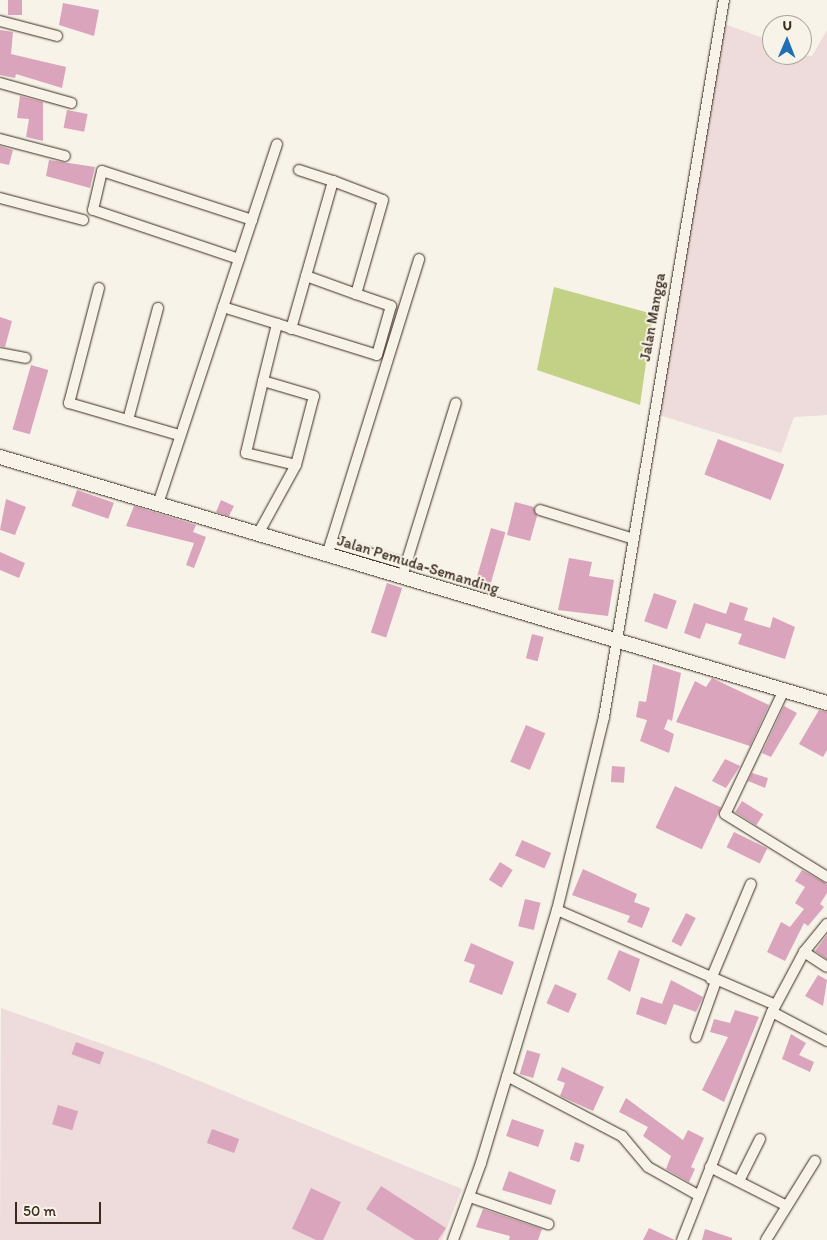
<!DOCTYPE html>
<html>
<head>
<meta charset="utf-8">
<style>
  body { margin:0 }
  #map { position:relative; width:827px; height:1240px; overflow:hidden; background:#f7f3e8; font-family:Itim,sans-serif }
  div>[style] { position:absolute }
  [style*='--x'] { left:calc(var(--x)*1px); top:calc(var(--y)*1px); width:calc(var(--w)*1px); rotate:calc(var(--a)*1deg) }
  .built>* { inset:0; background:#eedbdb }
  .green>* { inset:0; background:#c2d186 }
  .building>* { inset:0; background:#daa4bc; transform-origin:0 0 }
  .roads { filter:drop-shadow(0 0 1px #3b2a1e) drop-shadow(0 0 1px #3b2a1e) }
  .street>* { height:10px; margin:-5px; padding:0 5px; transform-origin:5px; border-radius:5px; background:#f7f3e8 }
  .secondary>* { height:14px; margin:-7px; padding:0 7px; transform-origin:7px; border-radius:7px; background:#f7f3e8 }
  span { translate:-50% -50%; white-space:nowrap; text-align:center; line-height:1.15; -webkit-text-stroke:4px #f7f3e8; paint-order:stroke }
  .street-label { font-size:15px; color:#3b2a1e }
  .north { position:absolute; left:762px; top:15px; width:50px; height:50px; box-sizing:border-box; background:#f7f3e8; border:1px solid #aca397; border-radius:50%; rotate:1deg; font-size:14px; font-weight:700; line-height:20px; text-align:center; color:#3b2a1e }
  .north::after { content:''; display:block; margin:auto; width:18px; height:22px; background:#1f6fb2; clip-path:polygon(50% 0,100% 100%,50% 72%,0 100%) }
  .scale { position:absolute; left:15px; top:1202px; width:86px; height:22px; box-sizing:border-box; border:2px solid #3b2a1e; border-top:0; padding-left:6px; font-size:15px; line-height:18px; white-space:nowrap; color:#3b2a1e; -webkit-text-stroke:4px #f7f3e8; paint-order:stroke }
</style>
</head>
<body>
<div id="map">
  <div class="built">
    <i style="clip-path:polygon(724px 24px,772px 41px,772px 55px,812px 56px,827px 30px,827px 415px,794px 417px,781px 453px,659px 415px)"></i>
    <i style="clip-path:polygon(1px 1008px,153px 1062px,462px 1189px,442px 1240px,0 1240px)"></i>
  </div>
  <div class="green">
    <i style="clip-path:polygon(554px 287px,653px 314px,640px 405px,537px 370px)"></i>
  </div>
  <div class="building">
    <i style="left:8px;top:0;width:14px;height:15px"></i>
    <i style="clip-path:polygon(63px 3px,99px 10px,94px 36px,59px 25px)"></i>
    <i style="clip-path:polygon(0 30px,13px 32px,11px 54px,66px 67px,62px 88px,16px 74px,15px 78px,0 75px)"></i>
    <i style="clip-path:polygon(20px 96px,43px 102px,43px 141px,26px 137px,29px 119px,17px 118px)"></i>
    <i style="left:67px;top:110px;width:21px;height:18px;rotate:11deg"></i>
    <i style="clip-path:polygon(0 146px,13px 150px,9px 165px,0 163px)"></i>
    <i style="clip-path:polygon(49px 160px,95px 167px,90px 188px,46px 176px)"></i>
    <i style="clip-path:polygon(0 317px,12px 321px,5px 347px,0 346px)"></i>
    <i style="left:31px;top:365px;width:18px;height:67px;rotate:16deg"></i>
    <i style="left:718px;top:439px;width:71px;height:38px;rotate:21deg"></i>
    <i style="left:77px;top:490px;width:39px;height:17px;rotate:19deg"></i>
    <i style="clip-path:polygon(6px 499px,26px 507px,15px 535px,0 530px)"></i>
    <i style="clip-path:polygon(221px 500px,234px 506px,229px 516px,216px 512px)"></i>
    <i style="clip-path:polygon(515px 502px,534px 507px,537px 516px,530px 541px,507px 535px)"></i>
    <i style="clip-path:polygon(134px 506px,196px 525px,193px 532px,206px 537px,194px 568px,186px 565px,194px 543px,126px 526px)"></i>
    <i style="left:491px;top:528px;width:15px;height:63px;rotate:16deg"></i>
    <i style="clip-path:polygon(0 552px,25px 563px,19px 578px,0 570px)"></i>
    <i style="clip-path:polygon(569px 558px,592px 562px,589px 576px,614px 580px,608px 616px,558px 610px)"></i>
    <i style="left:387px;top:583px;width:16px;height:52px;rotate:18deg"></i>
    <i style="left:654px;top:593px;width:24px;height:30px;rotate:19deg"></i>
    <i style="clip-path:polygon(730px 602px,748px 608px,744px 620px,770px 628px,773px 617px,795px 627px,785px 659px,738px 644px,742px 634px,706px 623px,700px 639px,684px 633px,694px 603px,726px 614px)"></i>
    <i style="left:532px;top:634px;width:12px;height:25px;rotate:14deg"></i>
    <i style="clip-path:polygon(653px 664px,681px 673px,672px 721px,668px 719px,664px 729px,674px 734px,669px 753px,640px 741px,647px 720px,636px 717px,639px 701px,646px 702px)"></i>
    <i style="clip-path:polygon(712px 678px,769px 705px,750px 746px,676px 722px,695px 681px,706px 687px)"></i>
    <i style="clip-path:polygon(784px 706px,797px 713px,771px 757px,762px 753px)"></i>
    <i style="clip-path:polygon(819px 710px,827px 712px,827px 750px,823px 757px,799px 744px)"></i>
    <i style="left:526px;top:725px;width:21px;height:40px;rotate:23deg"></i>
    <i style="clip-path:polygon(725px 759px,740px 766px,726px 788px,712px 781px)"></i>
    <i style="left:612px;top:766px;width:13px;height:16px;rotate:4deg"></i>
    <i style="clip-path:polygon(752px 773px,768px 778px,765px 788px,748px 781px)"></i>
    <i style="left:675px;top:786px;width:51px;height:46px;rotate:25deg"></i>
    <i style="left:742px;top:801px;width:25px;height:13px;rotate:32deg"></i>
    <i style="left:734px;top:832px;width:37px;height:17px;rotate:26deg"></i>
    <i style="left:522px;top:840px;width:32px;height:17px;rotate:24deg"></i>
    <i style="left:500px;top:862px;width:15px;height:21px;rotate:32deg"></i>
    <i style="clip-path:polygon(583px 869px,637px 894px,634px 902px,650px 908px,642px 928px,627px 922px,630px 916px,572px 895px)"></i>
    <i style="clip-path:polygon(802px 870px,827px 884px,827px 893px,820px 904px,824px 907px,808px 926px,804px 923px,785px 961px,767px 952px,781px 922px,790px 927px,804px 909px,795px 903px,805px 887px,795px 881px)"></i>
    <i style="left:525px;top:899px;width:16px;height:28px;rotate:14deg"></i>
    <i style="left:686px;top:913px;width:11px;height:32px;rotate:27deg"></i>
    <i style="clip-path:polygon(827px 935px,827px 959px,815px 951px)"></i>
    <i style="clip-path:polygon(471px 943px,514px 962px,502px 995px,469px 982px,475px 965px,464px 961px)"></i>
    <i style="clip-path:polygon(619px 950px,640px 959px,630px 992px,607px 979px)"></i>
    <i style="clip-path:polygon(818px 975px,827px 980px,823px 1006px,805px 996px)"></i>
    <i style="clip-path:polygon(671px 980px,703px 997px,696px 1012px,674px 1004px,666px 1025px,636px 1014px,641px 997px,662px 1004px)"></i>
    <i style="left:555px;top:984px;width:24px;height:21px;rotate:24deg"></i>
    <i style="clip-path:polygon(735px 1010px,759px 1017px,724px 1102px,702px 1090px,728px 1037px,710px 1032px,714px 1019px,730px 1023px)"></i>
    <i style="clip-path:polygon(791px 1034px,806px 1043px,799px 1055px,814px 1062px,810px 1072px,782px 1059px)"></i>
    <i style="left:76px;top:1042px;width:30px;height:13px;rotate:20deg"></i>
    <i style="left:527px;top:1050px;width:14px;height:25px;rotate:17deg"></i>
    <i style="clip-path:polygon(562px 1067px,604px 1087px,593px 1111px,560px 1096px,565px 1083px,557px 1080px)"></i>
    <i style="clip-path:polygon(626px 1098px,683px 1140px,688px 1130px,704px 1138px,691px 1167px,695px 1169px,689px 1182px,666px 1169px,671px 1156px,643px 1136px,648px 1127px,619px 1112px)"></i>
    <i style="left:58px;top:1105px;width:21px;height:20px;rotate:17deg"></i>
    <i style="left:512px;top:1119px;width:34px;height:18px;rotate:19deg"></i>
    <i style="left:212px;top:1129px;width:29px;height:15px;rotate:20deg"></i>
    <i style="left:575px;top:1142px;width:10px;height:18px;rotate:17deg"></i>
    <i style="clip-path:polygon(509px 1171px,556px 1190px,551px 1205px,502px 1190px)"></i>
    <i style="clip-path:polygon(381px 1186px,446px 1228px,438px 1240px,415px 1240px,366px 1209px)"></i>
    <i style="left:311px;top:1188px;width:33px;height:45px;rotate:25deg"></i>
    <i style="clip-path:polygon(483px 1209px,542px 1229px,538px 1240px,509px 1240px,510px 1236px,476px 1227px)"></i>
    <i style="clip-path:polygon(649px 1228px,675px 1240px,643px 1240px)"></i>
    <i style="clip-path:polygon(705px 1229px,732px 1238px,732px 1240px,702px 1240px)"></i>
  </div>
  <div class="roads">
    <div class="street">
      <i style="--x:0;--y:21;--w:59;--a:14.7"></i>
      <i style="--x:0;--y:83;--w:74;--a:15.7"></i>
      <i style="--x:0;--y:139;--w:67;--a:14.7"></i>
      <i style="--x:299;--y:170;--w:36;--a:18"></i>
      <i style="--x:0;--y:198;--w:86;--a:14.8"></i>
      <i style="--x:239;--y:259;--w:154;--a:-161.4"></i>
      <i style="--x:93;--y:210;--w:40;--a:-77"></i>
      <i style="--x:102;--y:171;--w:158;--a:18.1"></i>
      <i style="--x:99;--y:288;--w:119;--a:104.6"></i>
      <i style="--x:69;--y:403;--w:115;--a:16.2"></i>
      <i style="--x:223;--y:307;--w:161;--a:17.3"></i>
      <i style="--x:377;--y:355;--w:51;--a:-74.1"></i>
      <i style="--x:391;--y:306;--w:37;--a:-161"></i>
      <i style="--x:356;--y:294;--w:53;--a:-160.2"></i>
      <i style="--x:306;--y:276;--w:99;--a:-74.1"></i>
      <i style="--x:333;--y:181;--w:53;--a:20.8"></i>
      <i style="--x:383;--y:200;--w:98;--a:106"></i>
      <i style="--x:291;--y:329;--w:55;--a:-74.2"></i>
      <i style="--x:0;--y:353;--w:26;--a:11"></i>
      <i style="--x:263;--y:381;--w:74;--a:103.3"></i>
      <i style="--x:246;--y:453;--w:51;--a:13.5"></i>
      <i style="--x:128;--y:420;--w:116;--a:-75"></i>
      <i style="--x:158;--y:504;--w:379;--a:-71.7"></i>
      <i style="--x:540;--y:510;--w:95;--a:17.1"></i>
      <i style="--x:258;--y:534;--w:79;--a:-61.2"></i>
      <i style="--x:296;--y:465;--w:71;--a:-75.4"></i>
      <i style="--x:314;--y:396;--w:53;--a:-163.6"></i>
      <i style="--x:263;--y:381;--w:59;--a:-76.2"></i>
      <i style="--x:331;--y:542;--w:78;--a:16.3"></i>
      <i style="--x:327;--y:555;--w:310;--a:-72.7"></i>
      <i style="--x:402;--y:577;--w:182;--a:-72.8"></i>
      <i style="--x:784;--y:690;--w:137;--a:115.4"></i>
      <i style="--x:725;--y:814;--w:120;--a:31.7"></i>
      <i style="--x:557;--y:910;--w:238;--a:23.5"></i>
      <i style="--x:804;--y:952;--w:27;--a:33"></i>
      <i style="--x:711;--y:979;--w:103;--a:-67.2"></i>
      <i style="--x:772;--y:1012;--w:62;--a:27.8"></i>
      <i style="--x:696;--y:1037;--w:59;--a:-70.3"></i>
      <i style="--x:507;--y:1076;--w:130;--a:27.6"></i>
      <i style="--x:622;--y:1136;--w:40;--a:50"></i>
      <i style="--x:648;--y:1167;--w:57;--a:29.2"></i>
      <i style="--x:710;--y:1167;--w:86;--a:26.9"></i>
      <i style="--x:739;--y:1181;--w:47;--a:-63.4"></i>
      <i style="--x:470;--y:1197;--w:83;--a:19.1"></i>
      <i style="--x:453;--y:1240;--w:82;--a:-70"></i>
      <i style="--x:481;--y:1163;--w:264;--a:-73.3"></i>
      <i style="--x:557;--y:910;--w:199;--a:-76.3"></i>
      <i style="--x:604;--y:717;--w:727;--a:-80.5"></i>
      <i style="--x:682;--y:1240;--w:245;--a:-68.5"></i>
      <i style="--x:772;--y:1012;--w:68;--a:-61.9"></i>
      <i style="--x:804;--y:952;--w:36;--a:-51"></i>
      <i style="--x:766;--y:1240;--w:93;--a:-58.2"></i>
    </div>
    <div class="secondary">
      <i style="--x:0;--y:457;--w:863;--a:16.57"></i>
    </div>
  </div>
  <div class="street-label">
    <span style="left:653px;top:317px;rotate:-80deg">Jalan Mangga</span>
    <span style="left:418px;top:565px;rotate:17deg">Jalan Pemuda-Semanding</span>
  </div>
  <div class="north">U</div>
  <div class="scale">50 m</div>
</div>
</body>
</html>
